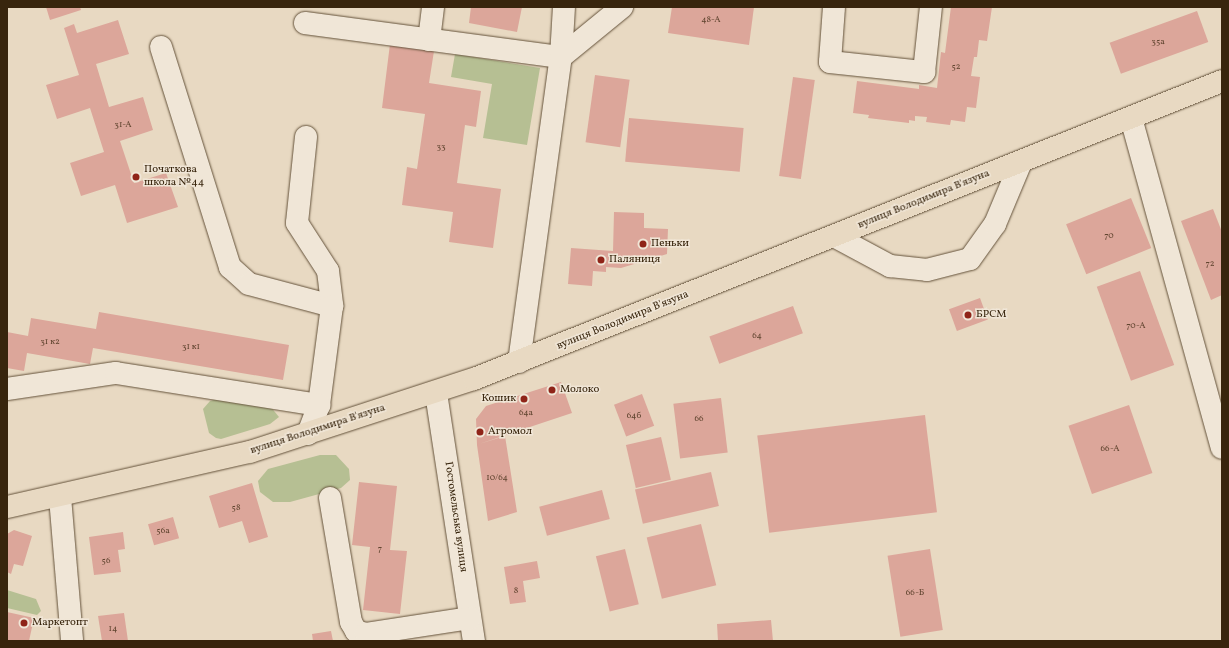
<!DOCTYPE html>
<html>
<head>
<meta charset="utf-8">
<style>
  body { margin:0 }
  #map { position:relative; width:1229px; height:648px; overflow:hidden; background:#e8d9c2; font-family:Vollkorn,serif }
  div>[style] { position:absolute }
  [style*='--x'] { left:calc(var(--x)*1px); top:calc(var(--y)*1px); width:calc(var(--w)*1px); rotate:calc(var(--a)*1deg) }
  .green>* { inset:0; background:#b6bf93 }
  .building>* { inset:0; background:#dca69a; transform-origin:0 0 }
  .roads { filter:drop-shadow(0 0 1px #64523a) drop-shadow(0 0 1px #64523a) }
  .minor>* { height:22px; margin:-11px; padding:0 11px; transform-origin:11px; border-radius:11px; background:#f0e6d7 }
  .major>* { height:22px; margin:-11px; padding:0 11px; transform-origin:11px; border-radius:11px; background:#e8d9c2 }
  .dots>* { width:11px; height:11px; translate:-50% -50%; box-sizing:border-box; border:2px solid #f0e6d7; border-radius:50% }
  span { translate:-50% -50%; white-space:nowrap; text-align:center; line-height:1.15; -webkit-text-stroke:3px #f0e6d7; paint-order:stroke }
  .number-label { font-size:9px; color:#614530 }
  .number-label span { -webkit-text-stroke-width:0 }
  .poi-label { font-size:11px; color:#38250d }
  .left { translate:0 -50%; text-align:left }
  .right { translate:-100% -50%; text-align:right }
  .street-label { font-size:11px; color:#38250d }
  .frame { position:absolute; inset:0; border:8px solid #38250d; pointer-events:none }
</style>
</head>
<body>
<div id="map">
  <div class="green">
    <i style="clip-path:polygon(455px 54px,540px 68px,527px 145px,483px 138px,492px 84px,451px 77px)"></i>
    <i style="clip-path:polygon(227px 396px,270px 406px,279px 417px,270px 424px,221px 439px,216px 438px,209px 433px,203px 409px,210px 401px)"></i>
    <i style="clip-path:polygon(320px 455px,336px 455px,349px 469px,350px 480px,341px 488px,290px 502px,273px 502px,260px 492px,258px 481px,268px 469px)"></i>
    <i style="clip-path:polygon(7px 590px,36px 599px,41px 611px,37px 615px,7px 608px)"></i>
  </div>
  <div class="building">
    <i style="clip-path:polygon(46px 7px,80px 7px,81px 10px,50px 20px)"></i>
    <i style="clip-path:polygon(471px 7px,522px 7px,517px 32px,469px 23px)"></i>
    <i style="clip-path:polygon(672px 7px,754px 7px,749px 45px,668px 33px)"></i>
    <i style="clip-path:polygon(951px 7px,992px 7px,987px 41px,979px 40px,977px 57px,974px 57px,971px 76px,980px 77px,976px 108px,967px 107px,965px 122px,951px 120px,950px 125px,926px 122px,927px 117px,915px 116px,915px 121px,909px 120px,909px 123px,868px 118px,869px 115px,853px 113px,857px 81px,919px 89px,919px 85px,937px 88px,941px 52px,945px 53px)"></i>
    <i style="left:1197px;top:11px;width:33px;height:93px;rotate:70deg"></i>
    <i style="clip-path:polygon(118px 20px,129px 54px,96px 64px,109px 107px,143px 97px,153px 130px,120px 141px,134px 183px,166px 173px,178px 207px,127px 223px,115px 185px,81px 196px,70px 163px,104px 152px,90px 108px,57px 119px,46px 85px,79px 75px,64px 28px,74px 24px,77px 33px)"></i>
    <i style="clip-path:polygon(390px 44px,434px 51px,429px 83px,481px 91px,476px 127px,465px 125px,457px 183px,501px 189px,493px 248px,449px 242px,453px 212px,402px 205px,407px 167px,417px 169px,425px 114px,382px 108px)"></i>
    <i style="left:595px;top:75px;width:35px;height:68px;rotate:8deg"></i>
    <i style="left:793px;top:77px;width:22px;height:100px;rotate:8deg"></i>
    <i style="left:629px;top:118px;width:115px;height:44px;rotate:5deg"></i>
    <i style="left:1131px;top:198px;width:54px;height:70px;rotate:68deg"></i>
    <i style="clip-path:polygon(1213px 209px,1222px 232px,1222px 295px,1211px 300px,1181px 221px)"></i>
    <i style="clip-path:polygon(614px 212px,644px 213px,644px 228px,668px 229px,667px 254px,621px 268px,606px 267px,606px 272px,593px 271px,592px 286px,568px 284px,571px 248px,613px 251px)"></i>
    <i style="left:1140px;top:271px;width:100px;height:46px;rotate:70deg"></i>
    <i style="left:980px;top:298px;width:23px;height:33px;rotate:70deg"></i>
    <i style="left:793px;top:306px;width:29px;height:89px;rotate:70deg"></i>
    <i style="clip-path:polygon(99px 312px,289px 345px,283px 380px,93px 348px,90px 364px,27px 353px,24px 371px,7px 368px,7px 332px,28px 336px,31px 318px,96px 329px)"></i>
    <i style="clip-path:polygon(561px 382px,572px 413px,479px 444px,505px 436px,517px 512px,488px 521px,477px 445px,476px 419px,486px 406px)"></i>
    <i style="left:642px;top:394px;width:34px;height:30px;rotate:69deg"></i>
    <i style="left:721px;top:398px;width:55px;height:48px;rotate:83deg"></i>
    <i style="left:1129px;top:405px;width:72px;height:64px;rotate:71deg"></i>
    <i style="left:925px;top:415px;width:98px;height:169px;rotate:83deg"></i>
    <i style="left:661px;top:437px;width:44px;height:36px;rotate:77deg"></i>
    <i style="left:711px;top:472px;width:35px;height:78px;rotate:77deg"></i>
    <i style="clip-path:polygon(359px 482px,397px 486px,390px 550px,407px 551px,400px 614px,363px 610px,370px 547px,352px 545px)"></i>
    <i style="clip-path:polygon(252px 483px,268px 537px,249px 543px,242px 521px,219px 528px,209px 496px)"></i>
    <i style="left:602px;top:490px;width:30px;height:65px;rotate:75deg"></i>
    <i style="left:173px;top:517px;width:22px;height:26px;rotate:74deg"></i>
    <i style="left:701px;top:524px;width:63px;height:56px;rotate:76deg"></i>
    <i style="clip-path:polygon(14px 530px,32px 536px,23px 566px,14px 564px,11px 574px,7px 572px,7px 534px)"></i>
    <i style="clip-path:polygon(123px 532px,125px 549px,118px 550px,121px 572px,94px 575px,89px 537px)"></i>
    <i style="left:625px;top:549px;width:57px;height:30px;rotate:76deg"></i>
    <i style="left:930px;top:549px;width:82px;height:43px;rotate:81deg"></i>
    <i style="clip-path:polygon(537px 561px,540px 578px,523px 581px,526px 602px,510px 604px,504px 567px)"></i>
    <i style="clip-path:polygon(7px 612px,34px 618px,29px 641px,7px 641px)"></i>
    <i style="clip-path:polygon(124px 613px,128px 641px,102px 641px,98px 616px)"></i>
    <i style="clip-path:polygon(771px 620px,773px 641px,718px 641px,717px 624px)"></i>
    <i style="clip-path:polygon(331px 631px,333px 641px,313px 641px,312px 634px)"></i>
  </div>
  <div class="roads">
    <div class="minor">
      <i style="--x:834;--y:7;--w:55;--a:94.2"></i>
      <i style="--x:830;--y:62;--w:95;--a:6.1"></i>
      <i style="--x:924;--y:72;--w:65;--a:-83.9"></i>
      <i style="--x:305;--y:23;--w:258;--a:7.6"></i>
      <i style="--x:561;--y:57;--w:79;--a:-39.3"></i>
      <i style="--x:429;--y:40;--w:33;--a:-83"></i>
      <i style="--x:161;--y:47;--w:231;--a:72.6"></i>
      <i style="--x:230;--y:267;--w:25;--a:42"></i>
      <i style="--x:249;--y:284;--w:86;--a:14.8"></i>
      <i style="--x:1131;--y:118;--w:342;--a:74.6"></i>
      <i style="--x:306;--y:137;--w:86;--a:96"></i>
      <i style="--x:297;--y:223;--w:57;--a:57.1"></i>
      <i style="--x:328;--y:271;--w:35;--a:83"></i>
      <i style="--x:332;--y:306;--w:100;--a:97.5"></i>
      <i style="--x:834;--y:236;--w:64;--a:28.2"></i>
      <i style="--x:890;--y:266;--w:37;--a:6"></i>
      <i style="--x:927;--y:270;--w:44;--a:-14.3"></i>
      <i style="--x:970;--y:259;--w:43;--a:-54.5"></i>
      <i style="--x:995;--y:224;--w:67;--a:-67.2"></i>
      <i style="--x:519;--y:362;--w:308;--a:-82.2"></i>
      <i style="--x:561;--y:57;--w:50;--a:-86.6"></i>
      <i style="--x:7;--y:389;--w:110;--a:-8.4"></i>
      <i style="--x:116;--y:373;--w:206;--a:9"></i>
      <i style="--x:319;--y:405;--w:31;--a:111"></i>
      <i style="--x:436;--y:393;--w:251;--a:81.3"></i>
      <i style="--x:60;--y:497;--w:144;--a:85.2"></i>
      <i style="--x:330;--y:498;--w:126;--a:80.4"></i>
      <i style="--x:351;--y:622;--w:10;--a:61"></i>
      <i style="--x:356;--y:631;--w:10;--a:17"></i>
      <i style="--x:366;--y:634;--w:105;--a:-8.7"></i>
    </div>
    <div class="major">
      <i style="--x:7;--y:507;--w:249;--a:-12.8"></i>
      <i style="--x:250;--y:452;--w:236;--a:-18.1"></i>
      <i style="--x:474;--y:379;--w:805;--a:-21.72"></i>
    </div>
  </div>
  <div class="dots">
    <i style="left:136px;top:177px;background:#8f2418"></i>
    <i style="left:643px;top:244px;background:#8f2418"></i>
    <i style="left:601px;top:260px;background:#8f2418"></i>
    <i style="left:968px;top:315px;background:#8f2418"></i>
    <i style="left:552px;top:390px;background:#8f2418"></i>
    <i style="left:524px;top:399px;background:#8f2418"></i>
    <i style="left:480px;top:432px;background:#8f2418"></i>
    <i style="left:24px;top:623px;background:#8f2418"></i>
  </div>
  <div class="number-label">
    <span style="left:711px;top:20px">48-А</span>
    <span style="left:1158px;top:42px">35а</span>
    <span style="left:956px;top:67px">52</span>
    <span style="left:123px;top:125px">31-А</span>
    <span style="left:441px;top:147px">33</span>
    <span style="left:1109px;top:236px">70</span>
    <span style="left:1210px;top:264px">72</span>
    <span style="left:1136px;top:326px">70-А</span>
    <span style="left:757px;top:336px">64</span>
    <span style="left:50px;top:342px">31 к2</span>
    <span style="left:191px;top:347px">31 к1</span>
    <span style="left:526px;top:413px">64а</span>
    <span style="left:634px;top:416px">64б</span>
    <span style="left:699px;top:419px">66</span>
    <span style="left:1110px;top:449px">66-А</span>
    <span style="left:497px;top:478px">10/64</span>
    <span style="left:236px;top:508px">58</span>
    <span style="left:163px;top:531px">56а</span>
    <span style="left:380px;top:549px">7</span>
    <span style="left:106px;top:561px">56</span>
    <span style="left:516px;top:591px">8</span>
    <span style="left:915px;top:593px">66-Б</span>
    <span style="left:113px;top:629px">14</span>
  </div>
  <div class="poi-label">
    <span class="left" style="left:144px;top:177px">Початкова<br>школа №44</span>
    <span class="left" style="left:651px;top:244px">Пеньки</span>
    <span class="left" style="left:609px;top:260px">Паляниця</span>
    <span class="left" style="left:976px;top:315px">БРСМ</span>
    <span class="left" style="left:560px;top:390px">Молоко</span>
    <span class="right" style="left:516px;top:399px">Кошик</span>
    <span class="left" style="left:488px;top:432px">Агромол</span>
    <span class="left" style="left:32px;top:623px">Маркетопт</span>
  </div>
  <div class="street-label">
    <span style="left:924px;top:200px;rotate:-22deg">вулиця Володимира В'язуна</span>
    <span style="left:623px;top:321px;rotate:-22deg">вулиця Володимира В'язуна</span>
    <span style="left:318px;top:430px;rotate:-18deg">вулиця Володимира В'язуна</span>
    <span style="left:455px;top:517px;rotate:82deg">Гостомельська вулиця</span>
  </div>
  <div class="frame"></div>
</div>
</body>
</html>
